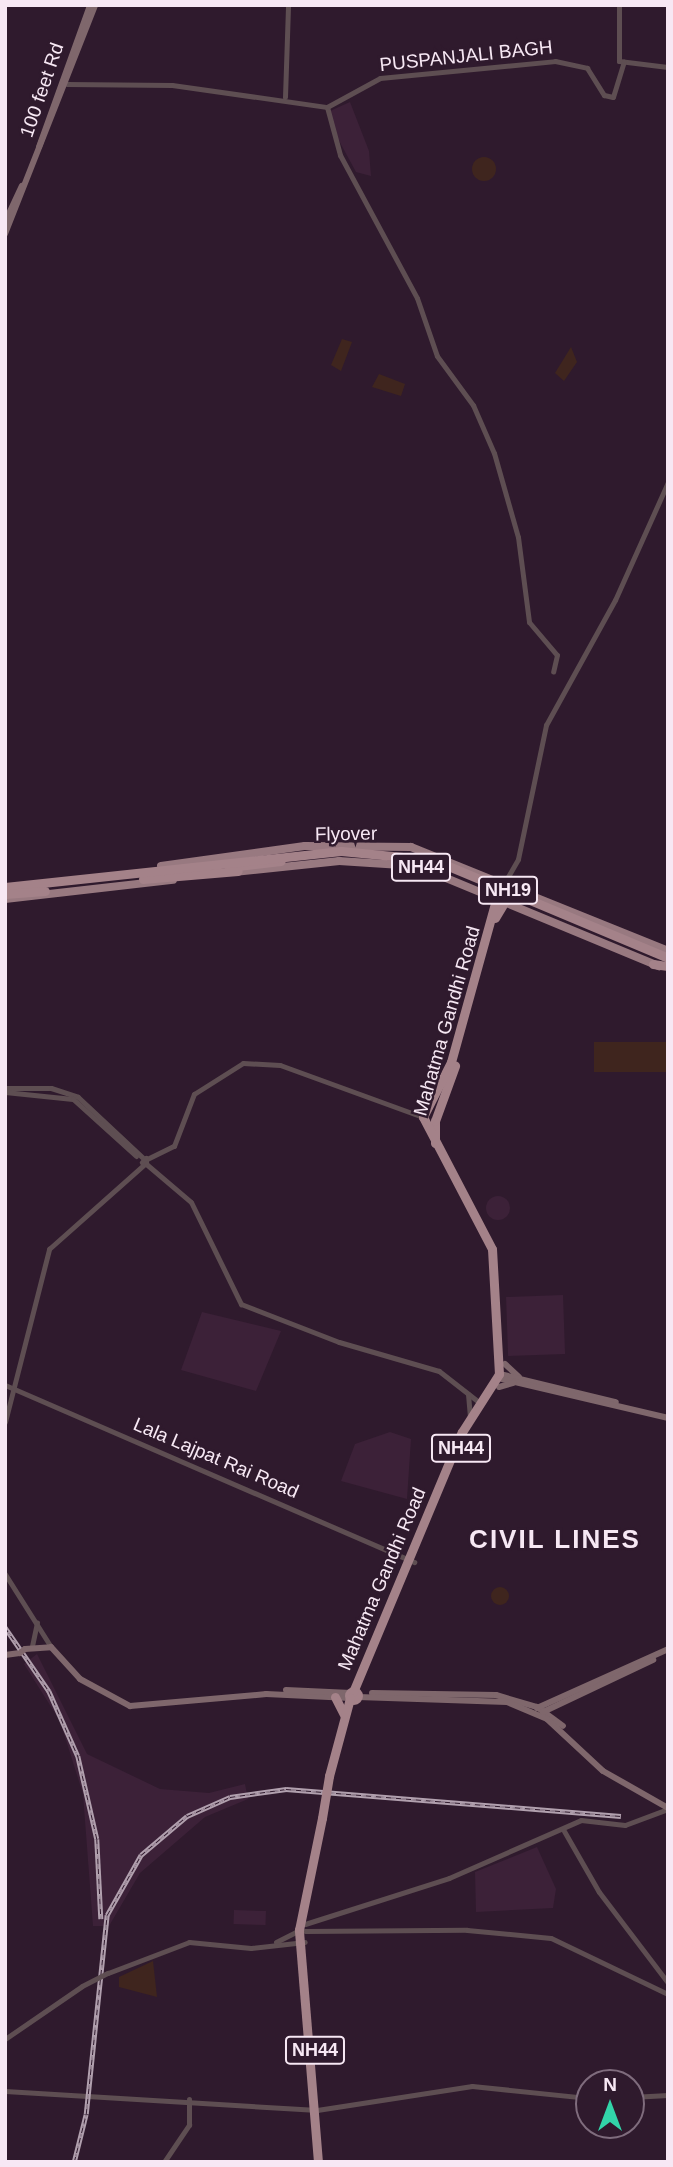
<!DOCTYPE html>
<html>
<head>
<meta charset="utf-8">
<style>
  body { margin:0 }
  #map { position:relative; width:673px; height:2167px; overflow:hidden; background:#2f1a2d; font-family:Helvetica,sans-serif }
  div>[style] { position:absolute }
  [style*='--x'] { left:calc(var(--x)*1px); top:calc(var(--y)*1px); width:calc(var(--w)*1px); rotate:calc(var(--a)*1deg) }
  .built>* { inset:0; background:#3c2138; transform-origin:0 0 }
  .round { border-radius:50% }
  .green>* { inset:0; background:#3f251e; transform-origin:0 0 }
  .tertiary>* { height:5px; margin:-2.5px; padding:0 2.5px; transform-origin:2.5px; border-radius:2.5px; background:#5e4e52 }
  .secondary>* { height:6px; margin:-3px; padding:0 3px; transform-origin:3px; border-radius:3px; background:#7f676c }
  .primary>* { height:8px; margin:-4px; padding:0 4px; transform-origin:4px; border-radius:4px; background:#987980 }
  .trunk>* { height:9px; margin:-4.5px; padding:0 4.5px; transform-origin:4.5px; border-radius:4.5px; background:#a48289 }
  .trunk>.ring { margin:-4.5px; padding:0; box-sizing:content-box; background:none; border:9px solid #a48289; border-radius:50% }
  .rail>* { height:4.5px; margin-top:-2.25px; transform-origin:0; background:repeating-linear-gradient(90deg,#2f1a2d 0 5px,#b1a0ae 0 10px); box-sizing:border-box; border-block:2px solid #b1a0ae }
  .tertiary-bridge>* { height:5px; margin:-2.5px; padding:0 2.5px; transform-origin:2.5px; border-radius:2.5px; background:#5e4e52 }
  .secondary-bridge>* { height:6px; margin:-3px; padding:0 3px; transform-origin:3px; border-radius:3px; background:#7f676c }
  .trunk-bridge>* { height:9px; margin:-4.5px; padding:0 4.5px; transform-origin:4.5px; border-radius:4.5px; background:#a48289 }
  span { translate:-50% -50%; white-space:nowrap; text-align:center; line-height:1.15; -webkit-text-stroke:5px #2f1a2d; paint-order:stroke }
  .shield-label span { padding:2px 5px; background:#2f1a2d; border:2px solid; border-radius:5px; -webkit-text-stroke-width:0 }
  .shield-label { font-size:18px; color:#f7e8f4; font-weight:700 }
  .street-label { font-size:19px; color:#f7e8f4 }
  .district-label { font-size:26px; color:#f7e8f4; font-weight:700; letter-spacing:2px }
  .frame { position:absolute; inset:0; border:7px solid #f7e8f4; pointer-events:none }
  .north { position:absolute; left:575px; top:2069px; width:70px; height:70px; box-sizing:border-box; background:#2f1a2d; border:2px solid #7f6c7d; border-radius:50%; rotate:0deg; font-size:19px; font-weight:700; line-height:28px; text-align:center; color:#f7e8f4 }
  .north::after { content:''; display:block; margin:auto; width:24px; height:32px; background:#32d4a9; clip-path:polygon(50% 0,100% 100%,50% 72%,0 100%) }
</style>
</head>
<body>
<div id="map">
  <div class="built">
    <i style="clip-path:polygon(350px 102px,369px 151px,371px 176px,356px 172px,337px 137px,330px 111px)"></i>
    <i class="round" style="left:486px;top:1196px;width:24px;height:24px"></i>
    <i style="left:563px;top:1295px;width:59px;height:57px;rotate:88deg"></i>
    <i style="clip-path:polygon(202px 1312px,281px 1331px,256px 1391px,181px 1370px)"></i>
    <i style="clip-path:polygon(390px 1432px,411px 1439px,407px 1499px,341px 1481px,355px 1444px)"></i>
    <i style="clip-path:polygon(37px 1654px,87px 1754px,160px 1789px,209px 1793px,245px 1784px,248px 1799px,205px 1817px,140px 1873px,109px 1926px,93px 1926px,83px 1794px,60px 1721px,24px 1664px)"></i>
    <i style="clip-path:polygon(537px 1847px,556px 1889px,553px 1908px,476px 1912px,475px 1872px)"></i>
    <i style="left:234px;top:1910px;width:32px;height:14px;rotate:2deg"></i>
  </div>
  <div class="green">
    <i class="round" style="left:472px;top:157px;width:24px;height:24px"></i>
    <i style="clip-path:polygon(342px 339px,352px 342px,341px 371px,331px 365px)"></i>
    <i style="clip-path:polygon(571px 347px,577px 362px,564px 381px,555px 373px)"></i>
    <i style="clip-path:polygon(379px 374px,405px 384px,401px 396px,372px 387px)"></i>
    <i style="left:668px;top:1042px;width:30px;height:74px;rotate:90deg"></i>
    <i class="round" style="left:491px;top:1587px;width:18px;height:18px"></i>
    <i style="clip-path:polygon(153px 1961px,157px 1997px,119px 1987px,119px 1977px)"></i>
  </div>
  <div class="tertiary">
    <i style="--x:619;--y:5;--w:56;--a:90"></i>
    <i style="--x:619;--y:61;--w:49;--a:7"></i>
    <i style="--x:67;--y:84;--w:105;--a:0.5"></i>
    <i style="--x:172;--y:85;--w:157;--a:8.1"></i>
    <i style="--x:327;--y:107;--w:60;--a:-28.7"></i>
    <i style="--x:380;--y:78;--w:176;--a:-5.5"></i>
    <i style="--x:555;--y:61;--w:33;--a:12"></i>
    <i style="--x:587;--y:68;--w:32;--a:58"></i>
    <i style="--x:604;--y:95;--w:9;--a:13"></i>
    <i style="--x:613;--y:97;--w:37;--a:-73"></i>
    <i style="--x:285;--y:97;--w:92;--a:-88.1"></i>
    <i style="--x:327;--y:107;--w:50;--a:74.8"></i>
    <i style="--x:340;--y:155;--w:162;--a:61.7"></i>
    <i style="--x:417;--y:298;--w:61;--a:71"></i>
    <i style="--x:437;--y:356;--w:61;--a:53.7"></i>
    <i style="--x:473;--y:405;--w:52;--a:66.4"></i>
    <i style="--x:494;--y:453;--w:87;--a:74.1"></i>
    <i style="--x:518;--y:537;--w:86;--a:82.6"></i>
    <i style="--x:529;--y:622;--w:43;--a:49.7"></i>
    <i style="--x:557;--y:655;--w:17;--a:103"></i>
    <i style="--x:506;--y:880;--w:24;--a:-60"></i>
    <i style="--x:518;--y:859;--w:137;--a:-78.2"></i>
    <i style="--x:546;--y:725;--w:143;--a:-61.1"></i>
    <i style="--x:615;--y:600;--w:129;--a:-65.8"></i>
    <i style="--x:5;--y:1088;--w:46;--a:0"></i>
    <i style="--x:51;--y:1088;--w:28;--a:18"></i>
    <i style="--x:78;--y:1097;--w:89;--a:43.2"></i>
    <i style="--x:5;--y:1092;--w:68;--a:5.9"></i>
    <i style="--x:73;--y:1099;--w:85;--a:42.1"></i>
    <i style="--x:147;--y:1159;--w:30;--a:-26"></i>
    <i style="--x:174;--y:1146;--w:56;--a:-69"></i>
    <i style="--x:194;--y:1094;--w:58;--a:-32.3"></i>
    <i style="--x:243;--y:1063;--w:37;--a:3"></i>
    <i style="--x:280;--y:1065;--w:152;--a:20"></i>
    <i style="--x:145;--y:1163;--w:60;--a:40.3"></i>
    <i style="--x:191;--y:1202;--w:114;--a:63.9"></i>
    <i style="--x:241;--y:1304;--w:105;--a:21.2"></i>
    <i style="--x:339;--y:1342;--w:104;--a:16.2"></i>
    <i style="--x:439;--y:1371;--w:52;--a:38"></i>
    <i style="--x:5;--y:1385;--w:446;--a:23.4"></i>
    <i style="--x:468;--y:1394;--w:22;--a:85"></i>
    <i style="--x:5;--y:1422;--w:179;--a:-75.7"></i>
    <i style="--x:49;--y:1249;--w:130;--a:-41.6"></i>
    <i style="--x:146;--y:1163;--w:5;--a:-90"></i>
    <i style="--x:146;--y:1158;--w:6;--a:135"></i>
    <i style="--x:5;--y:1574;--w:86;--a:57.8"></i>
    <i style="--x:32;--y:1646;--w:24;--a:-78"></i>
    <i style="--x:564;--y:1831;--w:70;--a:60.2"></i>
    <i style="--x:599;--y:1892;--w:114;--a:52.8"></i>
    <i style="--x:305;--y:1924;--w:151;--a:-17.7"></i>
    <i style="--x:449;--y:1878;--w:144;--a:-23.7"></i>
    <i style="--x:581;--y:1820;--w:44;--a:6.5"></i>
    <i style="--x:625;--y:1825;--w:46;--a:-20.4"></i>
    <i style="--x:305;--y:1931;--w:162;--a:-0.4"></i>
    <i style="--x:467;--y:1930;--w:84;--a:5.4"></i>
    <i style="--x:551;--y:1938;--w:130;--a:25.6"></i>
    <i style="--x:276;--y:1942;--w:25;--a:-27"></i>
    <i style="--x:108;--y:1973;--w:87;--a:-20.9"></i>
    <i style="--x:189;--y:1942;--w:62;--a:5.5"></i>
    <i style="--x:251;--y:1948;--w:54;--a:-6.3"></i>
    <i style="--x:5;--y:2039;--w:93;--a:-34.5"></i>
    <i style="--x:5;--y:2091;--w:313;--a:3.5"></i>
    <i style="--x:317;--y:2110;--w:157;--a:-8.8"></i>
    <i style="--x:472;--y:2086;--w:118;--a:5.9"></i>
    <i style="--x:631;--y:2097;--w:37;--a:-3"></i>
    <i style="--x:5;--y:2162;--w:1;--a:0"></i>
    <i style="--x:164;--y:2162;--w:45;--a:-56"></i>
    <i style="--x:189;--y:2125;--w:26;--a:-90"></i>
  </div>
  <div class="secondary">
    <i style="--x:39;--y:147;--w:151;--a:-70.2"></i>
    <i style="--x:5;--y:222;--w:40;--a:-65"></i>
    <i style="--x:5;--y:234;--w:246;--a:-68.5"></i>
    <i style="--x:505;--y:1364;--w:19;--a:43"></i>
    <i style="--x:504;--y:1375;--w:115;--a:13.6"></i>
    <i style="--x:498;--y:1378;--w:175;--a:13.2"></i>
    <i style="--x:499;--y:1387;--w:15;--a:-16"></i>
    <i style="--x:25;--y:1649;--w:26;--a:-4"></i>
    <i style="--x:51;--y:1647;--w:43;--a:47.8"></i>
    <i style="--x:80;--y:1679;--w:57;--a:28.4"></i>
    <i style="--x:130;--y:1706;--w:137;--a:-5"></i>
    <i style="--x:266;--y:1694;--w:84;--a:2.7"></i>
    <i style="--x:5;--y:1655;--w:15;--a:-8"></i>
    <i style="--x:286;--y:1690;--w:65;--a:2.6"></i>
    <i style="--x:372;--y:1693;--w:124;--a:0.9"></i>
    <i style="--x:496;--y:1695;--w:43;--a:16.3"></i>
    <i style="--x:537;--y:1707;--w:32;--a:36"></i>
    <i style="--x:358;--y:1697;--w:149;--a:1.9"></i>
    <i style="--x:507;--y:1702;--w:43;--a:23"></i>
    <i style="--x:547;--y:1719;--w:76;--a:42.9"></i>
    <i style="--x:603;--y:1771;--w:75;--a:29.6"></i>
    <i style="--x:537;--y:1708;--w:144;--a:-24.2"></i>
    <i style="--x:543;--y:1712;--w:122;--a:-25.3"></i>
  </div>
  <div class="primary">
    <i style="--x:161;--y:866;--w:145;--a:-7.9"></i>
    <i style="--x:305;--y:846;--w:106;--a:0.5"></i>
    <i style="--x:411;--y:847;--w:277;--a:22"></i>
    <i style="--x:234;--y:872;--w:106;--a:-6"></i>
    <i style="--x:339;--y:861;--w:78;--a:3.7"></i>
    <i style="--x:417;--y:866;--w:262;--a:22.5"></i>
    <i style="--x:5;--y:899;--w:169;--a:-6.5"></i>
  </div>
  <div class="trunk">
    <i style="--x:229;--y:867;--w:52;--a:-6.6"></i>
    <i style="--x:143;--y:879;--w:95;--a:-4.8"></i>
    <i style="--x:5;--y:887;--w:338;--a:-6.1"></i>
    <i style="--x:5;--y:894;--w:40;--a:-4.3"></i>
    <i style="--x:495;--y:918;--w:21;--a:-59"></i>
    <i style="--x:653;--y:964;--w:15;--a:8"></i>
    <i style="--x:435;--y:1143;--w:22;--a:-90"></i>
    <i style="--x:435;--y:1121;--w:59;--a:-70"></i>
    <i class="ring" style="left:349.5px;top:1691.5px;width:0;height:0"></i>
    <i style="--x:353;--y:1692;--w:282;--a:-67.3"></i>
    <i style="--x:462;--y:1432;--w:69;--a:-57.5"></i>
    <i style="--x:499;--y:1374;--w:125;--a:-93.2"></i>
    <i style="--x:492;--y:1249;--w:149;--a:-117.6"></i>
    <i style="--x:423;--y:1117;--w:62;--a:-63"></i>
    <i style="--x:451;--y:1062;--w:172;--a:-74.5"></i>
    <i style="--x:335;--y:1697;--w:20;--a:63"></i>
    <i style="--x:329;--y:1776;--w:81;--a:-74.9"></i>
    <i style="--x:318;--y:2162;--w:233;--a:-94.7"></i>
    <i style="--x:299;--y:1930;--w:114;--a:-78.4"></i>
  </div>
  <div class="rail">
    <i style="--x:5;--y:1627;--w:78;--a:55.5"></i>
    <i style="--x:49;--y:1691;--w:71;--a:66"></i>
    <i style="--x:78;--y:1756;--w:85;--a:77.1"></i>
    <i style="--x:97;--y:1839;--w:80;--a:87.1"></i>
    <i style="--x:74;--y:2162;--w:49;--a:-76"></i>
    <i style="--x:86;--y:2114;--w:200;--a:-84"></i>
    <i style="--x:107;--y:1915;--w:69;--a:-60.5"></i>
    <i style="--x:141;--y:1855;--w:60;--a:-40.3"></i>
    <i style="--x:187;--y:1816;--w:47;--a:-23.8"></i>
    <i style="--x:230;--y:1797;--w:57;--a:-8.1"></i>
    <i style="--x:286;--y:1789;--w:336;--a:4.6"></i>
  </div>
  <div class="tertiary-bridge">
    <i style="--x:82;--y:1986;--w:29;--a:-27"></i>
  </div>
  <div class="secondary-bridge">
    <i style="--x:20;--y:1653;--w:6;--a:-39"></i>
  </div>
  <div class="trunk-bridge">
    <i style="--x:341;--y:851;--w:93;--a:5.5"></i>
    <i style="--x:434;--y:860;--w:254;--a:22.7"></i>
    <i style="--x:322;--y:1818;--w:43;--a:-80.5"></i>
  </div>
  <div class="shield-label">
    <span style="left:421px;top:867px">NH44</span>
    <span style="left:508px;top:890px">NH19</span>
    <span style="left:461px;top:1448px">NH44</span>
    <span style="left:315px;top:2050px">NH44</span>
  </div>
  <div class="street-label">
    <span style="left:466px;top:56px;rotate:-6deg">PUSPANJALI BAGH</span>
    <span style="left:42px;top:90px;rotate:-71deg">100 feet Rd</span>
    <span style="left:346px;top:834px;rotate:-1deg">Flyover</span>
    <span style="left:447px;top:1021px;rotate:-74deg">Mahatma Gandhi Road</span>
    <span style="left:216px;top:1458px;rotate:23deg">Lala Lajpat Rai Road</span>
    <span style="left:382px;top:1579px;rotate:-67deg">Mahatma Gandhi Road</span>
  </div>
  <div class="district-label">
    <span style="left:555px;top:1540px">CIVIL LINES</span>
  </div>
  <div class="frame"></div>
  <div class="north">N</div>
</div>
</body>
</html>
